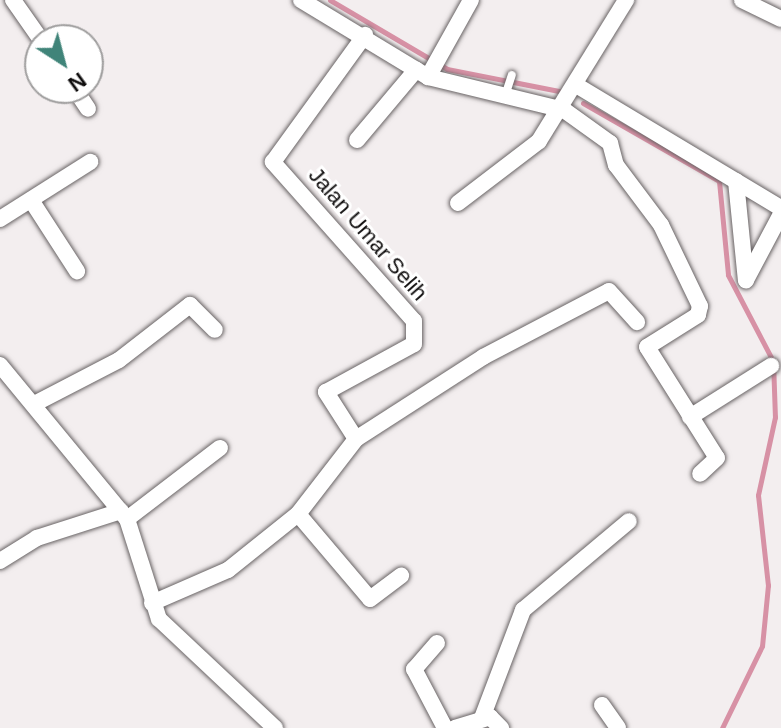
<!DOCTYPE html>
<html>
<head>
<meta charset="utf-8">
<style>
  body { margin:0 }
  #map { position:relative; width:781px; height:728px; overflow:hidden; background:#f3eeef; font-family:Arial,sans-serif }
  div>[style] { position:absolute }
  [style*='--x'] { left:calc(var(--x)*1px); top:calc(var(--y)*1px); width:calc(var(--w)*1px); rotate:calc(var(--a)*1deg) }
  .stream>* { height:5px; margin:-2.5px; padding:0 2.5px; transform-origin:2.5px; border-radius:2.5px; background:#d791a5 }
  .roads { filter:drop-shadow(0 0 2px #686364) drop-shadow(0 0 2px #686364) }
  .lane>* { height:8px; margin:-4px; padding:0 4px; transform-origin:4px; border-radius:4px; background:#fff }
  .street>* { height:16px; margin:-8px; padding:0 8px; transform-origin:8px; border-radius:8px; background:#fff }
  span { translate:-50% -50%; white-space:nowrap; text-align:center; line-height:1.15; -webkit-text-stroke:6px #fff; paint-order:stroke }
  .street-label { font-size:22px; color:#0f0d0d }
  .north { position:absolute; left:24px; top:24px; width:80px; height:80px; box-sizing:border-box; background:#fff; border:2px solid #9f9e9e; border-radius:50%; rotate:144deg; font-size:22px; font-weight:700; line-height:32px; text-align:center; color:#0f0d0d }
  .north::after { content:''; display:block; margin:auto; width:28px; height:36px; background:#408479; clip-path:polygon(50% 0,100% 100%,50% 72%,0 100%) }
</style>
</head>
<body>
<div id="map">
  <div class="stream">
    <i style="--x:330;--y:0;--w:136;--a:30.5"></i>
    <i style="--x:447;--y:69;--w:114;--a:11.1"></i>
    <i style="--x:583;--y:103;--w:157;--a:29.8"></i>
    <i style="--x:719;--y:181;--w:94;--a:84.5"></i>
    <i style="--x:728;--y:275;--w:97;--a:62.4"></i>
    <i style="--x:773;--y:361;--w:56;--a:88"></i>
    <i style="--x:775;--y:417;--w:80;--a:102.3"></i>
    <i style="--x:758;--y:495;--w:91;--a:83.7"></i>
    <i style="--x:768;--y:585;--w:61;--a:95.6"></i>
    <i style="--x:762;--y:646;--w:91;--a:116"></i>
  </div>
  <div class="roads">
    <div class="lane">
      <i style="--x:505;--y:96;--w:22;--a:-72"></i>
    </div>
    <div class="street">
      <i style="--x:13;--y:0;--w:49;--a:55"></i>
      <i style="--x:301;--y:0;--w:149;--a:31.2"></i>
      <i style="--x:428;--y:77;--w:140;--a:13.6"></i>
      <i style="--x:564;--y:110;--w:57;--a:35.7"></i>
      <i style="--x:610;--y:143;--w:23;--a:75"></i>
      <i style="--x:616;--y:165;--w:75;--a:53.1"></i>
      <i style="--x:661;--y:225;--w:90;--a:64.3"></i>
      <i style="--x:700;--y:306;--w:9;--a:103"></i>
      <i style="--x:698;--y:315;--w:60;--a:147.9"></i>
      <i style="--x:647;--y:347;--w:131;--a:57.8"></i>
      <i style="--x:717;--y:458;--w:23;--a:137"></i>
      <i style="--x:742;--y:0;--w:43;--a:26"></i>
      <i style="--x:428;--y:77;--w:88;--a:-60.8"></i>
      <i style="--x:576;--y:85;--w:239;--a:31"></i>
      <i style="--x:74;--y:88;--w:25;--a:56"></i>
      <i style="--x:357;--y:140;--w:92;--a:-49.9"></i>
      <i style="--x:736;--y:181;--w:100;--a:84.3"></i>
      <i style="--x:31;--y:200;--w:85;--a:57.1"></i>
      <i style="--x:458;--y:203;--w:102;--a:-37.4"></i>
      <i style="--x:539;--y:141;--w:166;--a:-58.3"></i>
      <i style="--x:0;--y:219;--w:107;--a:-32.3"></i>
      <i style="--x:746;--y:280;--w:75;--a:-62.1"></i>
      <i style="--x:0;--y:365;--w:200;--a:50.5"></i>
      <i style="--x:127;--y:519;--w:105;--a:72.3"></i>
      <i style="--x:159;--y:619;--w:159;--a:43.2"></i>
      <i style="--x:38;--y:402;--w:91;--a:-27.4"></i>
      <i style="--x:119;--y:360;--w:90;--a:-37.8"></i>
      <i style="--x:190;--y:305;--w:35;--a:45"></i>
      <i style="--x:690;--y:417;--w:96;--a:-32.2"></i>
      <i style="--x:356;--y:439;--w:56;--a:-122.6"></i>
      <i style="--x:326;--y:392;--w:100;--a:-28.6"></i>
      <i style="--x:414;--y:344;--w:23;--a:-90"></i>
      <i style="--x:414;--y:321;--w:213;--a:-131.6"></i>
      <i style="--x:273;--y:162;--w:157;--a:-54.1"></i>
      <i style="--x:298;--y:514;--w:111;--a:49.7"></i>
      <i style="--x:370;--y:599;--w:39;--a:-37"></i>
      <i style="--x:127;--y:519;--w:117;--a:-37.4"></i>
      <i style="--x:0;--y:561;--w:44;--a:-31.9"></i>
      <i style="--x:37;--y:538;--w:88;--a:-17.8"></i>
      <i style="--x:152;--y:603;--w:83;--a:-23.5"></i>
      <i style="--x:228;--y:570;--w:90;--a:-38.7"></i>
      <i style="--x:298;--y:514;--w:95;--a:-52.3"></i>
      <i style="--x:356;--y:439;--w:151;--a:-32.8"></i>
      <i style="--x:483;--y:357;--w:142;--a:-27.6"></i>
      <i style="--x:609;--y:291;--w:42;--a:47.9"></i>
      <i style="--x:437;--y:643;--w:35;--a:131"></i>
      <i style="--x:414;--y:669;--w:67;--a:62.3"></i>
      <i style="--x:602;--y:705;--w:28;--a:55"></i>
      <i style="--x:482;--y:718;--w:116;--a:-69.2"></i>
      <i style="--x:523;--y:610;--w:138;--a:-40"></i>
      <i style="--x:455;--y:728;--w:37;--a:-17"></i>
      <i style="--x:490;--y:717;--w:16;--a:45"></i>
    </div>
  </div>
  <div class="street-label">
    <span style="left:368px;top:234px;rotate:49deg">Jalan Umar Selih</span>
  </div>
  <div class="north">N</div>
</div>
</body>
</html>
